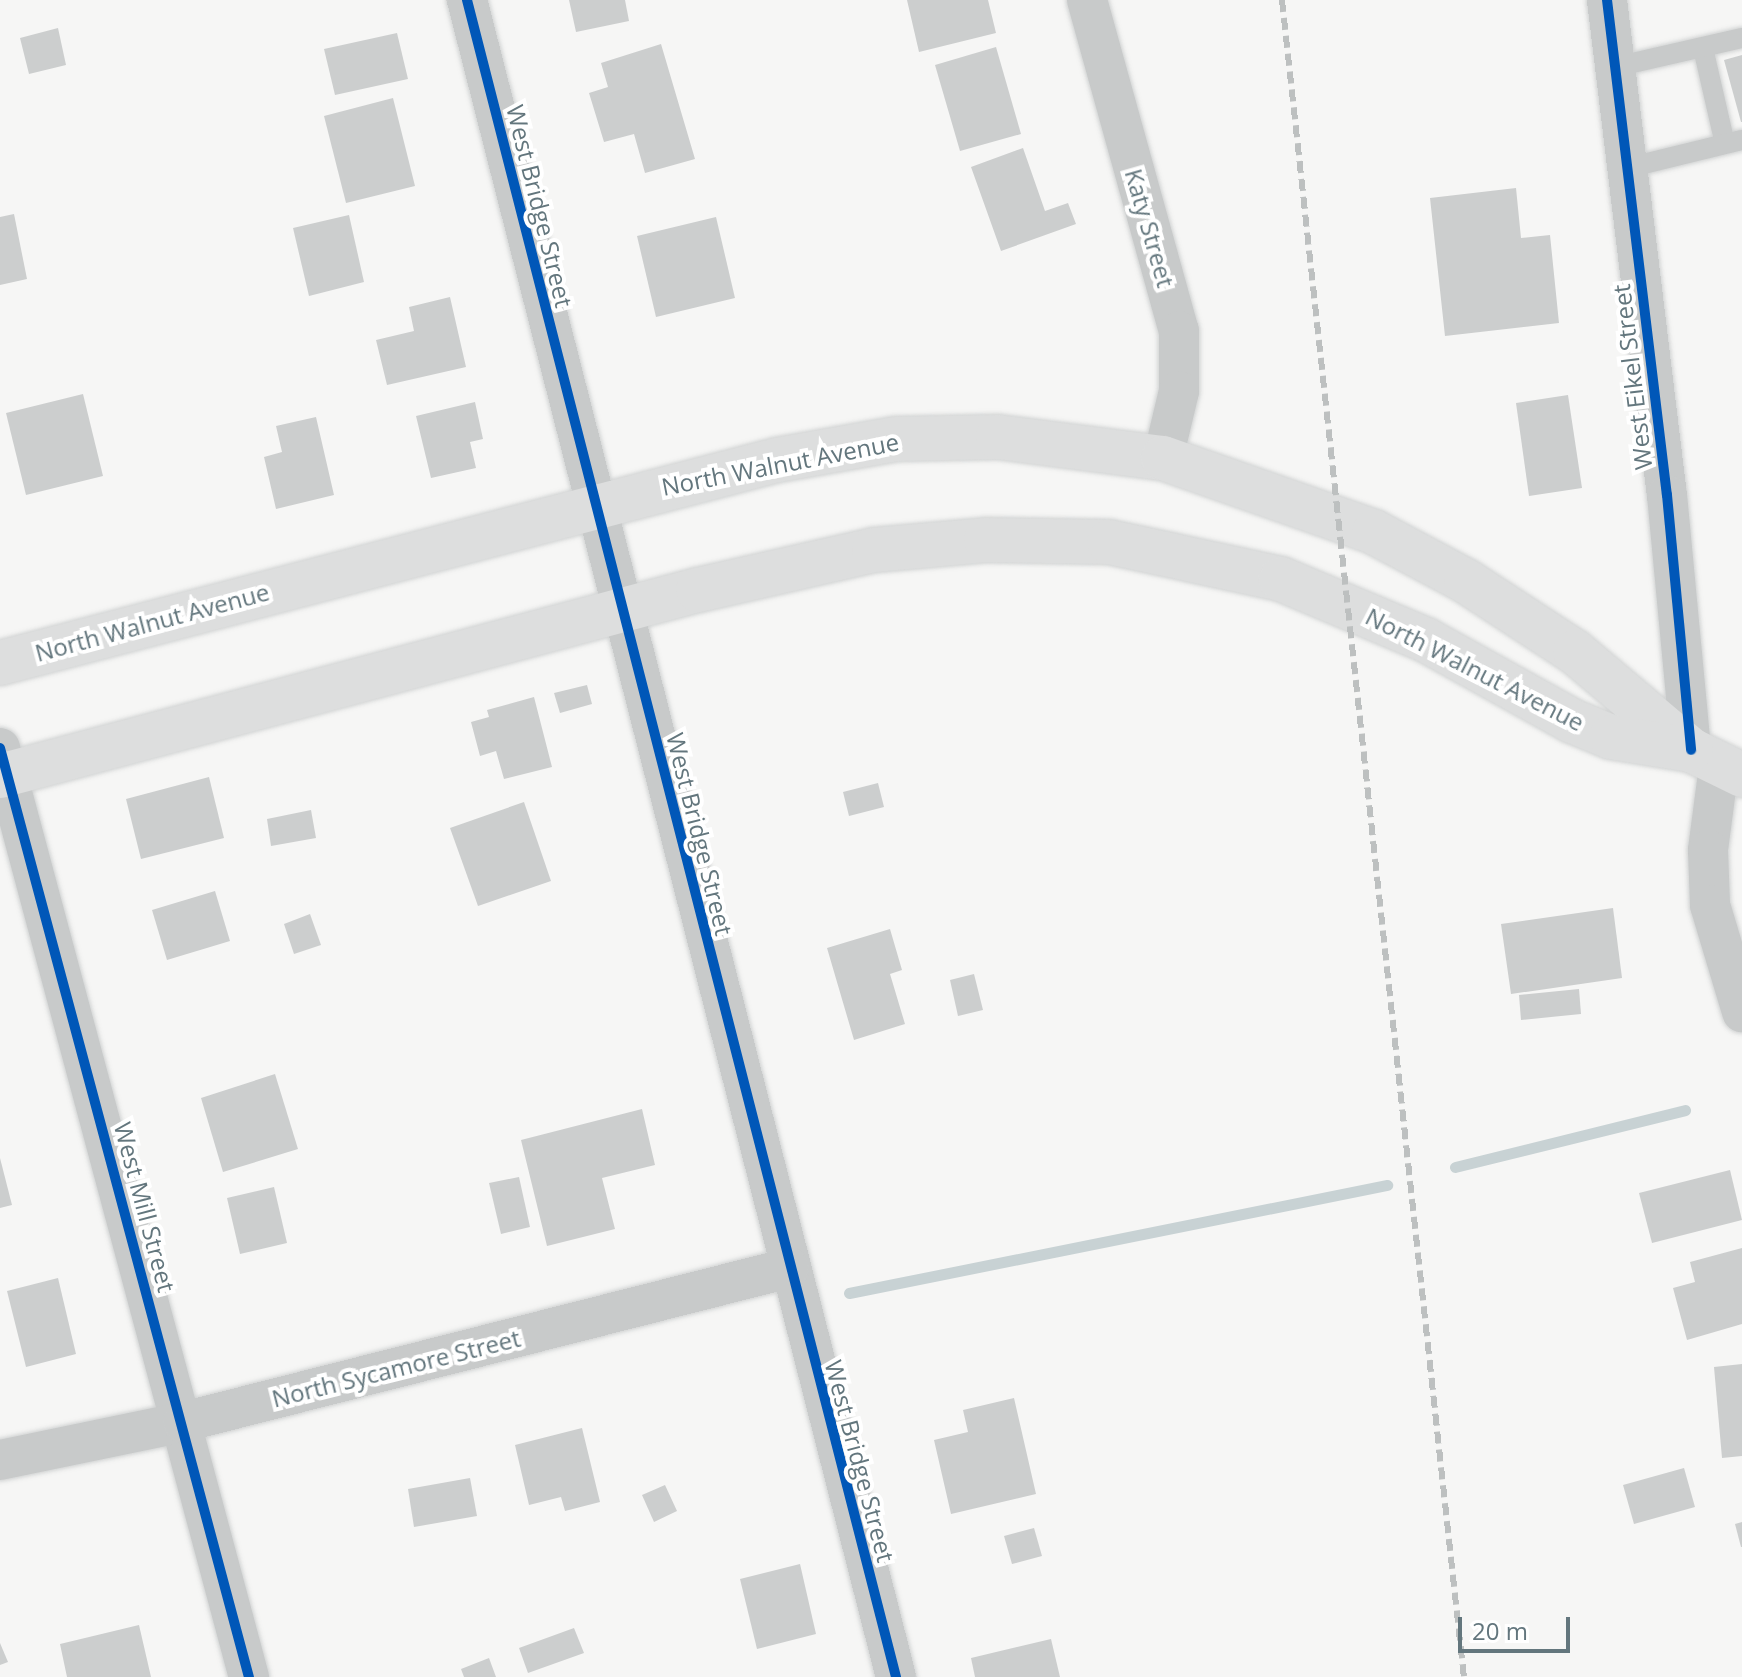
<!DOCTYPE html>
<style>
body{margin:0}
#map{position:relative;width:1742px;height:1677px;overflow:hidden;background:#f6f6f5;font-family:"Open Sans",sans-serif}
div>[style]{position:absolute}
.stream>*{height:11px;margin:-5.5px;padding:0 5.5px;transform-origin:5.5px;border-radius:5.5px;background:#c8d2d4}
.building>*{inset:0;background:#cccece}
.roads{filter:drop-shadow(0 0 2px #d1d3d3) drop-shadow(0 0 2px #d1d3d3)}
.lane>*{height:20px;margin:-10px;padding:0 10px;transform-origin:10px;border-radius:10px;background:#c8caca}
.street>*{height:40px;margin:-20px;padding:0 20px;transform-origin:20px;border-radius:20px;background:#c8caca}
.secondary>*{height:44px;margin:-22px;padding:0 22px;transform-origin:22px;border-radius:22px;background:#dddede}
.rail>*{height:6px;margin-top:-3px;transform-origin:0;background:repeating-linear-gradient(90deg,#bdc0c0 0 12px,transparent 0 18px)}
.cycleway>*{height:10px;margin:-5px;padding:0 5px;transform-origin:5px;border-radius:5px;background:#0057b8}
span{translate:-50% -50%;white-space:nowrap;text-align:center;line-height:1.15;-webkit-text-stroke:8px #fff;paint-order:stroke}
.street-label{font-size:24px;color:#63767d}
.scale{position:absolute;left:1458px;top:1617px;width:112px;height:36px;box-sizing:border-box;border:4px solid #63767d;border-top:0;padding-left:10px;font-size:24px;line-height:28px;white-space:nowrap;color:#63767d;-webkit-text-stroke:6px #fff;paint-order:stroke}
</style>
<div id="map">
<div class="stream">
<i style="left:1455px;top:1167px;width:237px;rotate:-13.9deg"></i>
<i style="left:849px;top:1293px;width:549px;rotate:-11.35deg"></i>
</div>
<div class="building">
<i style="clip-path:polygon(569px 0,625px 0,629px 21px,576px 32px)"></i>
<i style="clip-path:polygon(907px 0,988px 0,996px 33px,919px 52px)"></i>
<i style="clip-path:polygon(58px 28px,66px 65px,29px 74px,20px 38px)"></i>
<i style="clip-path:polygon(397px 33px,408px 79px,335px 95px,324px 49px)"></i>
<i style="clip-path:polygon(661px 44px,695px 159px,645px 173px,634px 134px,604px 142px,589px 93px,608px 87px,601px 63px)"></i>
<i style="clip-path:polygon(996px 47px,1021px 134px,960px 151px,935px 65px)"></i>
<i style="clip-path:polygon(1742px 55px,1742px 122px,1741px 122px,1724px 60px)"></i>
<i style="clip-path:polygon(393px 98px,415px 186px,346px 203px,324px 116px)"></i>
<i style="clip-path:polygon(1023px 148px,1045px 211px,1068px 203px,1076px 224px,1001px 251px,971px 167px)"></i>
<i style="clip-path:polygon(1516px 188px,1521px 238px,1550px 235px,1559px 323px,1445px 336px,1430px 198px)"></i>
<i style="clip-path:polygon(14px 214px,27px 279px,0 285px,0 217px)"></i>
<i style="clip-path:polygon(349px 215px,364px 282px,309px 296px,293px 228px)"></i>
<i style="clip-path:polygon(716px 217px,735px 298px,656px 317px,637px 236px)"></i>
<i style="clip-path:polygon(450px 297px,466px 367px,387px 385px,376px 340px,414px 331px,409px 307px)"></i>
<i style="clip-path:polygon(83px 394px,103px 476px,26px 495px,6px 413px)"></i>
<i style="clip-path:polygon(1568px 395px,1582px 488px,1529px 496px,1516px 403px)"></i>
<i style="clip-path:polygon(475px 402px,483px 439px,470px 442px,476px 468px,431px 478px,416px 416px)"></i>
<i style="clip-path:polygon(316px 417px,334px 495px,276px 509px,264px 457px,282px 452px,276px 426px)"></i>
<i style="clip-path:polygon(587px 685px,592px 704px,560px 713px,554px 693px)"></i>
<i style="clip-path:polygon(534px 697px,552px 767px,504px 779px,496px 751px,480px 756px,471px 722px,489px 717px,487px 710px)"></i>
<i style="clip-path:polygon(209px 777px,224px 838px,141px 859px,126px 799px)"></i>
<i style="clip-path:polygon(878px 783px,884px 807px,849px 816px,843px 792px)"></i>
<i style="clip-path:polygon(524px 802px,551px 881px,478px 906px,450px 828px)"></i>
<i style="clip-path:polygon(311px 810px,316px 838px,271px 846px,267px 819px)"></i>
<i style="clip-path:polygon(215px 891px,230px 941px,167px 960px,152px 910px)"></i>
<i style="clip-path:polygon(1613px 908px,1622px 978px,1511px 994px,1501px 924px)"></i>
<i style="clip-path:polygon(310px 914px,321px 945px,294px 954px,284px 924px)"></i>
<i style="clip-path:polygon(890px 929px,902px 970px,890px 974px,905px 1024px,854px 1040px,827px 948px)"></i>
<i style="clip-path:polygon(974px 974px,983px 1010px,958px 1016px,950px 980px)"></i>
<i style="clip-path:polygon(1579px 989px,1581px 1014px,1521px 1020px,1519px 995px)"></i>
<i style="clip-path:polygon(275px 1074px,298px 1149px,223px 1172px,201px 1098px)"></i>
<i style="clip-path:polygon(642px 1109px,655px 1165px,602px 1178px,615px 1229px,547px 1246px,521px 1140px)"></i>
<i style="clip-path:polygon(0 1158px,12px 1205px,0 1208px)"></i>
<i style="clip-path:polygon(1730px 1170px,1742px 1220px,1652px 1243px,1639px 1193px)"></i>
<i style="clip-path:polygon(519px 1177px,530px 1227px,501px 1234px,489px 1183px)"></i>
<i style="clip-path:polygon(274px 1187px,287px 1243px,240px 1254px,227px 1198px)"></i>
<i style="clip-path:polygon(1742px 1248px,1742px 1324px,1687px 1340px,1673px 1288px,1695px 1282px,1690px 1262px)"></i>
<i style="clip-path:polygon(58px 1278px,76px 1354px,26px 1367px,7px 1291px)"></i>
<i style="clip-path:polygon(1742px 1364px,1742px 1456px,1722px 1458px,1714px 1367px)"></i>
<i style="clip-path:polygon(1014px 1398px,1036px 1494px,951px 1514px,934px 1440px,968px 1432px,963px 1410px)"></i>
<i style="clip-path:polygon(582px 1428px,600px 1502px,565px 1511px,561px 1497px,529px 1505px,515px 1445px)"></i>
<i style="clip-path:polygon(1684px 1468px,1695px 1507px,1634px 1524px,1623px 1485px)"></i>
<i style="clip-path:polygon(470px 1478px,477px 1516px,414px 1527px,408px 1489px)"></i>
<i style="clip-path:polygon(665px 1485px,677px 1511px,654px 1522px,642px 1495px)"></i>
<i style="clip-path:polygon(1742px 1522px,1742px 1547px,1741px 1547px,1735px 1524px)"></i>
<i style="clip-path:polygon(1034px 1528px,1042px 1556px,1012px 1564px,1004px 1536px)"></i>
<i style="clip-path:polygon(800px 1564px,816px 1634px,757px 1649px,740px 1579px)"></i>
<i style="clip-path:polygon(139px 1625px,151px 1677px,67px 1677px,60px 1644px)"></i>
<i style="clip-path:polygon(574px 1628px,584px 1653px,528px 1673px,519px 1648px)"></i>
<i style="clip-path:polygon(1051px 1639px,1060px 1677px,975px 1677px,971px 1658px)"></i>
<i style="clip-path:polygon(0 1643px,8px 1662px,0 1665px)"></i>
<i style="clip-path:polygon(489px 1658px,496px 1677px,464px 1677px,461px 1669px)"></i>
</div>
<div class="roads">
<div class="lane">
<i style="left:1703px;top:48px;width:98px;rotate:77.1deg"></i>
<i style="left:1615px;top:67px;width:130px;rotate:-12.9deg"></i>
<i style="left:1627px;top:168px;width:118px;rotate:-13.7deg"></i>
</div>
<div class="street">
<i style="left:467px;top:0;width:1731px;rotate:75.65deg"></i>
<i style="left:1087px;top:0;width:344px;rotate:74.5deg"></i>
<i style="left:1179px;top:331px;width:60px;rotate:90deg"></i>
<i style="left:1179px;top:391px;width:69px;rotate:103.4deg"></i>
<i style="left:1607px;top:0;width:499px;rotate:83.1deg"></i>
<i style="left:1667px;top:495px;width:256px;rotate:84.6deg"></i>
<i style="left:0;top:748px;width:962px;rotate:75deg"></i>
<i style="left:1719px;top:766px;width:85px;rotate:97.5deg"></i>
<i style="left:1708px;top:850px;width:55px;rotate:87.9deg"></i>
<i style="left:1710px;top:905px;width:112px;rotate:73.3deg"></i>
<i style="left:0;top:1460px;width:187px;rotate:-11.7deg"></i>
<i style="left:183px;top:1422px;width:625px;rotate:-14.26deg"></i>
</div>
<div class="secondary">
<i style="left:0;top:663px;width:803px;rotate:-14.64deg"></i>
<i style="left:777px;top:460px;width:121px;rotate:-10deg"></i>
<i style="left:896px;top:439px;width:102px;rotate:-1.1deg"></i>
<i style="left:998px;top:437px;width:166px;rotate:7.3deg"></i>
<i style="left:1163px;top:458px;width:224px;rotate:19.3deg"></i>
<i style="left:1374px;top:532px;width:104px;rotate:28deg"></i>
<i style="left:1466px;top:581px;width:130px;rotate:33.1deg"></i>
<i style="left:1575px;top:652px;width:152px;rotate:40.2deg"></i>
<i style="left:1691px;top:750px;width:57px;rotate:26.1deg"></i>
<i style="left:0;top:776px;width:722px;rotate:-14.92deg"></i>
<i style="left:698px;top:590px;width:180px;rotate:-12.8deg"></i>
<i style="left:874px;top:550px;width:112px;rotate:-5.1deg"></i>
<i style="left:986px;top:540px;width:123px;rotate:0.9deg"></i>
<i style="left:1109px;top:542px;width:176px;rotate:12.1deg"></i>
<i style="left:1281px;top:579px;width:157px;rotate:22.8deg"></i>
<i style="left:1426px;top:640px;width:167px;rotate:29deg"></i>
<i style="left:1572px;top:721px;width:42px;rotate:22.3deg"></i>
<i style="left:1611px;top:737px;width:81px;rotate:9.2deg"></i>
</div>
</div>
<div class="rail">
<i style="left:1282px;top:0;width:1687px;rotate:83.81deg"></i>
</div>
<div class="cycleway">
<i style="left:467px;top:0;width:1731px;rotate:75.65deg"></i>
<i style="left:1607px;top:0;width:499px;rotate:83.1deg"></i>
<i style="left:1667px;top:495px;width:256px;rotate:84.6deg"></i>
<i style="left:0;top:748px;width:962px;rotate:75deg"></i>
</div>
<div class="street-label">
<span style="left:540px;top:206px;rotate:76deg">West Bridge Street</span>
<span style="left:1150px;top:228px;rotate:74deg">Katy Street</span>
<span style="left:1632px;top:377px;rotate:-97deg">West Eikel Street</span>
<span style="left:780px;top:464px;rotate:-11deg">North Walnut Avenue</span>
<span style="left:152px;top:622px;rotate:-15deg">North Walnut Avenue</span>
<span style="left:1475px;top:669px;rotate:27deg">North Walnut Avenue</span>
<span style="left:700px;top:834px;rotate:76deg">West Bridge Street</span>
<span style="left:145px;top:1207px;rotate:75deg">West Mill Street</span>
<span style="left:396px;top:1368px;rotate:-14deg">North Sycamore Street</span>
<span style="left:860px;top:1461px;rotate:75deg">West Bridge Street</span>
</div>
<div class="scale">20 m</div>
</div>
